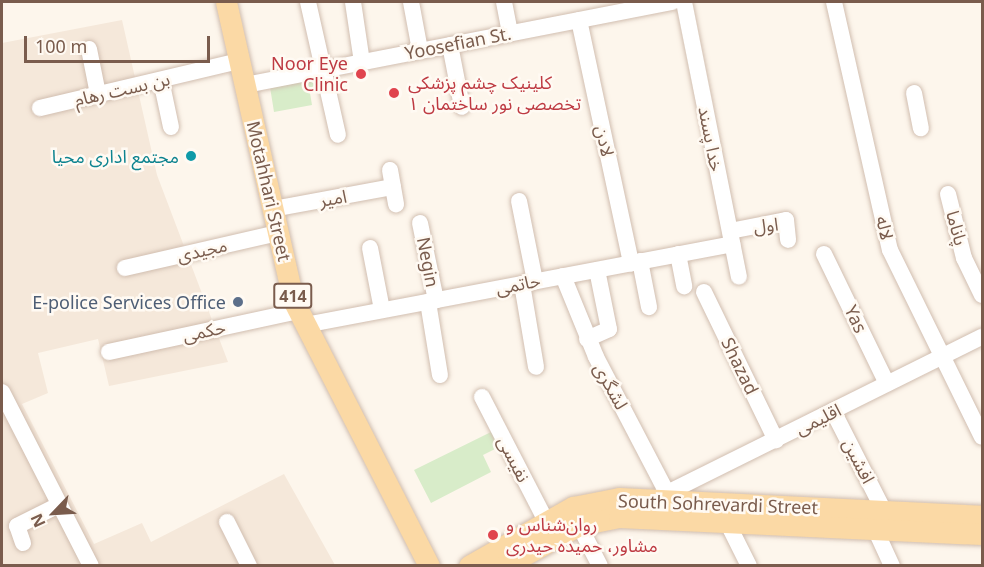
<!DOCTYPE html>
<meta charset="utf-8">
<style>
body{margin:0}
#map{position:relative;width:984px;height:567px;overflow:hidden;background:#fdf6ec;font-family:"Noto Sans","Noto Sans Arabic",sans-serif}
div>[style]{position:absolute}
.residential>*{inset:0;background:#f5e8da}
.green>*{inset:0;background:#d8ecc9}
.roads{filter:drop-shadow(0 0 2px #d1beb0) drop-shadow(0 0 2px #d1beb0)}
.minor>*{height:16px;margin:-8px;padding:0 8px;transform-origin:8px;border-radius:8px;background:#fff}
.major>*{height:21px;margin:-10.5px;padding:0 10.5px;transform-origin:10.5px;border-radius:10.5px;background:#fbd9a5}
.dots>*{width:16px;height:16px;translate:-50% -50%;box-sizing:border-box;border:3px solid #fffaf3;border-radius:50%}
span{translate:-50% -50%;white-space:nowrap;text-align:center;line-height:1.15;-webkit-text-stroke:5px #fffaf3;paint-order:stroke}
.shield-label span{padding:2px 4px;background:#fffaf3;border:2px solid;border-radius:4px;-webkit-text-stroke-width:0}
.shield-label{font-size:16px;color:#7a5c4d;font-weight:700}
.street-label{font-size:18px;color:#7a5c4d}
.health-label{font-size:18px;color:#be3a42}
.right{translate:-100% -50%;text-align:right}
.left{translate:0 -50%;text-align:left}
.culture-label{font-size:18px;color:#0d838f}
.service-label{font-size:18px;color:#4e5e75}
.frame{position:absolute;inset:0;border:3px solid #7a5c4d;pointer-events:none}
.north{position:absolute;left:24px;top:483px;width:60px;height:60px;-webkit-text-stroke:4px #fffaf3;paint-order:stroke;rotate:245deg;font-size:16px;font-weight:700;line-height:24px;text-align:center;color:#7a5c4d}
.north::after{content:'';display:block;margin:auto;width:21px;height:27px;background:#7a5c4d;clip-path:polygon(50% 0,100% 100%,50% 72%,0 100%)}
.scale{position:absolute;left:24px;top:36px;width:186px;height:27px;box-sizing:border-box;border:3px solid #7a5c4d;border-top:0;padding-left:8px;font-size:18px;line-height:21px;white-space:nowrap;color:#7a5c4d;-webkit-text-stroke:4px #fffaf3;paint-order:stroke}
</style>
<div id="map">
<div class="residential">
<i style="clip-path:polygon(122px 20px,157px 175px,228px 362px,109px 386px,98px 339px,38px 353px,48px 393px,22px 404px,94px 544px,142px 523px,151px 542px,284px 474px,335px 565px,2px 566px,2px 43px)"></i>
</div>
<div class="green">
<i style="clip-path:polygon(324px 78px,326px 90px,310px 93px,312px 105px,274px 112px,270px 87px)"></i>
<i style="clip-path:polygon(491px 432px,499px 447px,483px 455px,491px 472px,431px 503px,414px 470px)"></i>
</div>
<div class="roads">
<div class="minor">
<i style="left:308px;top:2px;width:136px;rotate:77.3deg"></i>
<i style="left:353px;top:2px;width:61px;rotate:81.5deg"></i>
<i style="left:411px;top:2px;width:49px;rotate:79.4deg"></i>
<i style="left:504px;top:2px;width:32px;rotate:79deg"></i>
<i style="left:684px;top:2px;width:280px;rotate:78.7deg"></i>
<i style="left:834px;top:2px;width:254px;rotate:77.3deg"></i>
<i style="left:890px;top:250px;width:208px;rotate:63.8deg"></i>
<i style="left:579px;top:20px;width:249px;rotate:77.9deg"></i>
<i style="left:450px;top:45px;width:63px;rotate:79deg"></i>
<i style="left:89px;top:49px;width:46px;rotate:78.7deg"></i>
<i style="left:161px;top:80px;width:48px;rotate:78deg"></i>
<i style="left:245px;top:85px;width:435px;rotate:-11deg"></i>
<i style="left:914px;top:93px;width:36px;rotate:79deg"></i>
<i style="left:40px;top:108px;width:204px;rotate:-13.3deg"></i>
<i style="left:390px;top:170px;width:35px;rotate:80deg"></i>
<i style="left:948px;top:194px;width:66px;rotate:76deg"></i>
<i style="left:964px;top:258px;width:41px;rotate:64.1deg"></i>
<i style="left:519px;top:201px;width:82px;rotate:78.7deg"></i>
<i style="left:273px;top:209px;width:122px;rotate:-10.4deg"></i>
<i style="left:420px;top:223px;width:79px;rotate:78.3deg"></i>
<i style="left:730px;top:231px;width:57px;rotate:-11.1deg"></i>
<i style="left:786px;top:220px;width:20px;rotate:84deg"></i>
<i style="left:370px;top:248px;width:63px;rotate:79deg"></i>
<i style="left:678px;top:254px;width:33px;rotate:79deg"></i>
<i style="left:824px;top:254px;width:144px;rotate:64.1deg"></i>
<i style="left:640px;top:261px;width:47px;rotate:78.9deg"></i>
<i style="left:125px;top:268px;width:157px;rotate:-12.9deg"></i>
<i style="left:563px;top:276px;width:87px;rotate:67.8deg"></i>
<i style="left:596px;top:357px;width:153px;rotate:62.4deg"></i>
<i style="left:522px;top:284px;width:84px;rotate:80.4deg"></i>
<i style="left:704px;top:292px;width:165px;rotate:64.1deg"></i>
<i style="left:428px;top:302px;width:74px;rotate:80.7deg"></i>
<i style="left:305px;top:325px;width:435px;rotate:-10.7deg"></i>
<i style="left:587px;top:339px;width:24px;rotate:-24deg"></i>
<i style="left:609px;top:329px;width:60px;rotate:-101.5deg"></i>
<i style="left:109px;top:352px;width:193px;rotate:-12.2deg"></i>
<i style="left:2px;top:392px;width:195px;rotate:62.9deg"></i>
<i style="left:482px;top:397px;width:140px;rotate:62.7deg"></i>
<i style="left:833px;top:411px;width:112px;rotate:63deg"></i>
<i style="left:655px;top:499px;width:365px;rotate:-26.4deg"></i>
<i style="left:227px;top:522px;width:49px;rotate:63.4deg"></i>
<i style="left:727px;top:522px;width:49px;rotate:63.4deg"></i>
<i style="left:579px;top:525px;width:46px;rotate:62.9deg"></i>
<i style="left:875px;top:529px;width:41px;rotate:65.3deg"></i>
<i style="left:23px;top:543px;width:18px;rotate:-109deg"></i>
<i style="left:17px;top:526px;width:47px;rotate:-26.6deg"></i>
</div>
<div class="major">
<i style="left:226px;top:2px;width:305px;rotate:77.3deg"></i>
<i style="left:293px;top:300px;width:299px;rotate:62.9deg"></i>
<i style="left:469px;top:566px;width:120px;rotate:-29.6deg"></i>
<i style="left:573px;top:507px;width:47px;rotate:-11.1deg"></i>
<i style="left:619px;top:498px;width:363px;rotate:2.8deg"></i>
<i style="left:504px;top:566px;width:85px;rotate:-28.7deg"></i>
<i style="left:579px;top:525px;width:41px;rotate:-11.3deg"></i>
<i style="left:619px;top:517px;width:363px;rotate:2.7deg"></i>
</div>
</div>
<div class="dots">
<i style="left:361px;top:74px;background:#e0444e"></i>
<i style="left:394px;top:93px;background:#e0444e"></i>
<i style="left:191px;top:156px;background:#0f9aa8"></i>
<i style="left:238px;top:302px;background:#5c6f8a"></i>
<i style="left:493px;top:535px;background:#e0444e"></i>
</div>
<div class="shield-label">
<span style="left:293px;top:296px">414</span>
</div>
<div class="street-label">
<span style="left:458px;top:43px;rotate:-11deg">Yoosefian St.</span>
<span style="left:122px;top:89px;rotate:-13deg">بن بست رهام</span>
<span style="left:711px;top:139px;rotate:79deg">خدا پسند</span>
<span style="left:605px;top:141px;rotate:78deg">لادن</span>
<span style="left:269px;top:191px;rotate:77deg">Motahhari Street</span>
<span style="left:333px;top:198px;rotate:-10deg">امیر</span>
<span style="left:766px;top:225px;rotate:-6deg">اول</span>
<span style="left:885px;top:228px;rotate:77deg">لاله</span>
<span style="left:957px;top:228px;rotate:75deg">پاناما</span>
<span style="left:202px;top:250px;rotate:-13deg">مجیدی</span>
<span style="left:428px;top:262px;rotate:79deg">Negin</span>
<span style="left:518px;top:284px;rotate:-11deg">حاتمی</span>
<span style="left:856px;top:319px;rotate:64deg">Yas</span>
<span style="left:204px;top:331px;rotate:-12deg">حکمی</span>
<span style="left:740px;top:366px;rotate:64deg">Shazad</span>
<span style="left:611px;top:386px;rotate:61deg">لشگری</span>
<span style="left:818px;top:419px;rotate:-26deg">اقلیمی</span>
<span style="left:514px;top:459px;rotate:63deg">نفیسی</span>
<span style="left:859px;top:461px;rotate:63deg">افشین</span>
<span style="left:718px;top:504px;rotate:2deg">South Sohrevardi Street</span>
</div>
<div class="health-label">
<span class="right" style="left:348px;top:74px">Noor Eye<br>Clinic</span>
<span class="left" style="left:408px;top:93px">کلینیک چشم پزشکی<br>تخصصی نور ساختمان ۱</span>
<span class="left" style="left:506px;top:535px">روان‌شناس و<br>مشاور، حمیده حیدری</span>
</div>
<div class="culture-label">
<span class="right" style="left:179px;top:156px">مجتمع اداری محیا</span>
</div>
<div class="service-label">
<span class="right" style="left:226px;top:302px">E-police Services Office</span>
</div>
<div class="frame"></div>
<div class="north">N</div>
<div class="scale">100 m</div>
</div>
